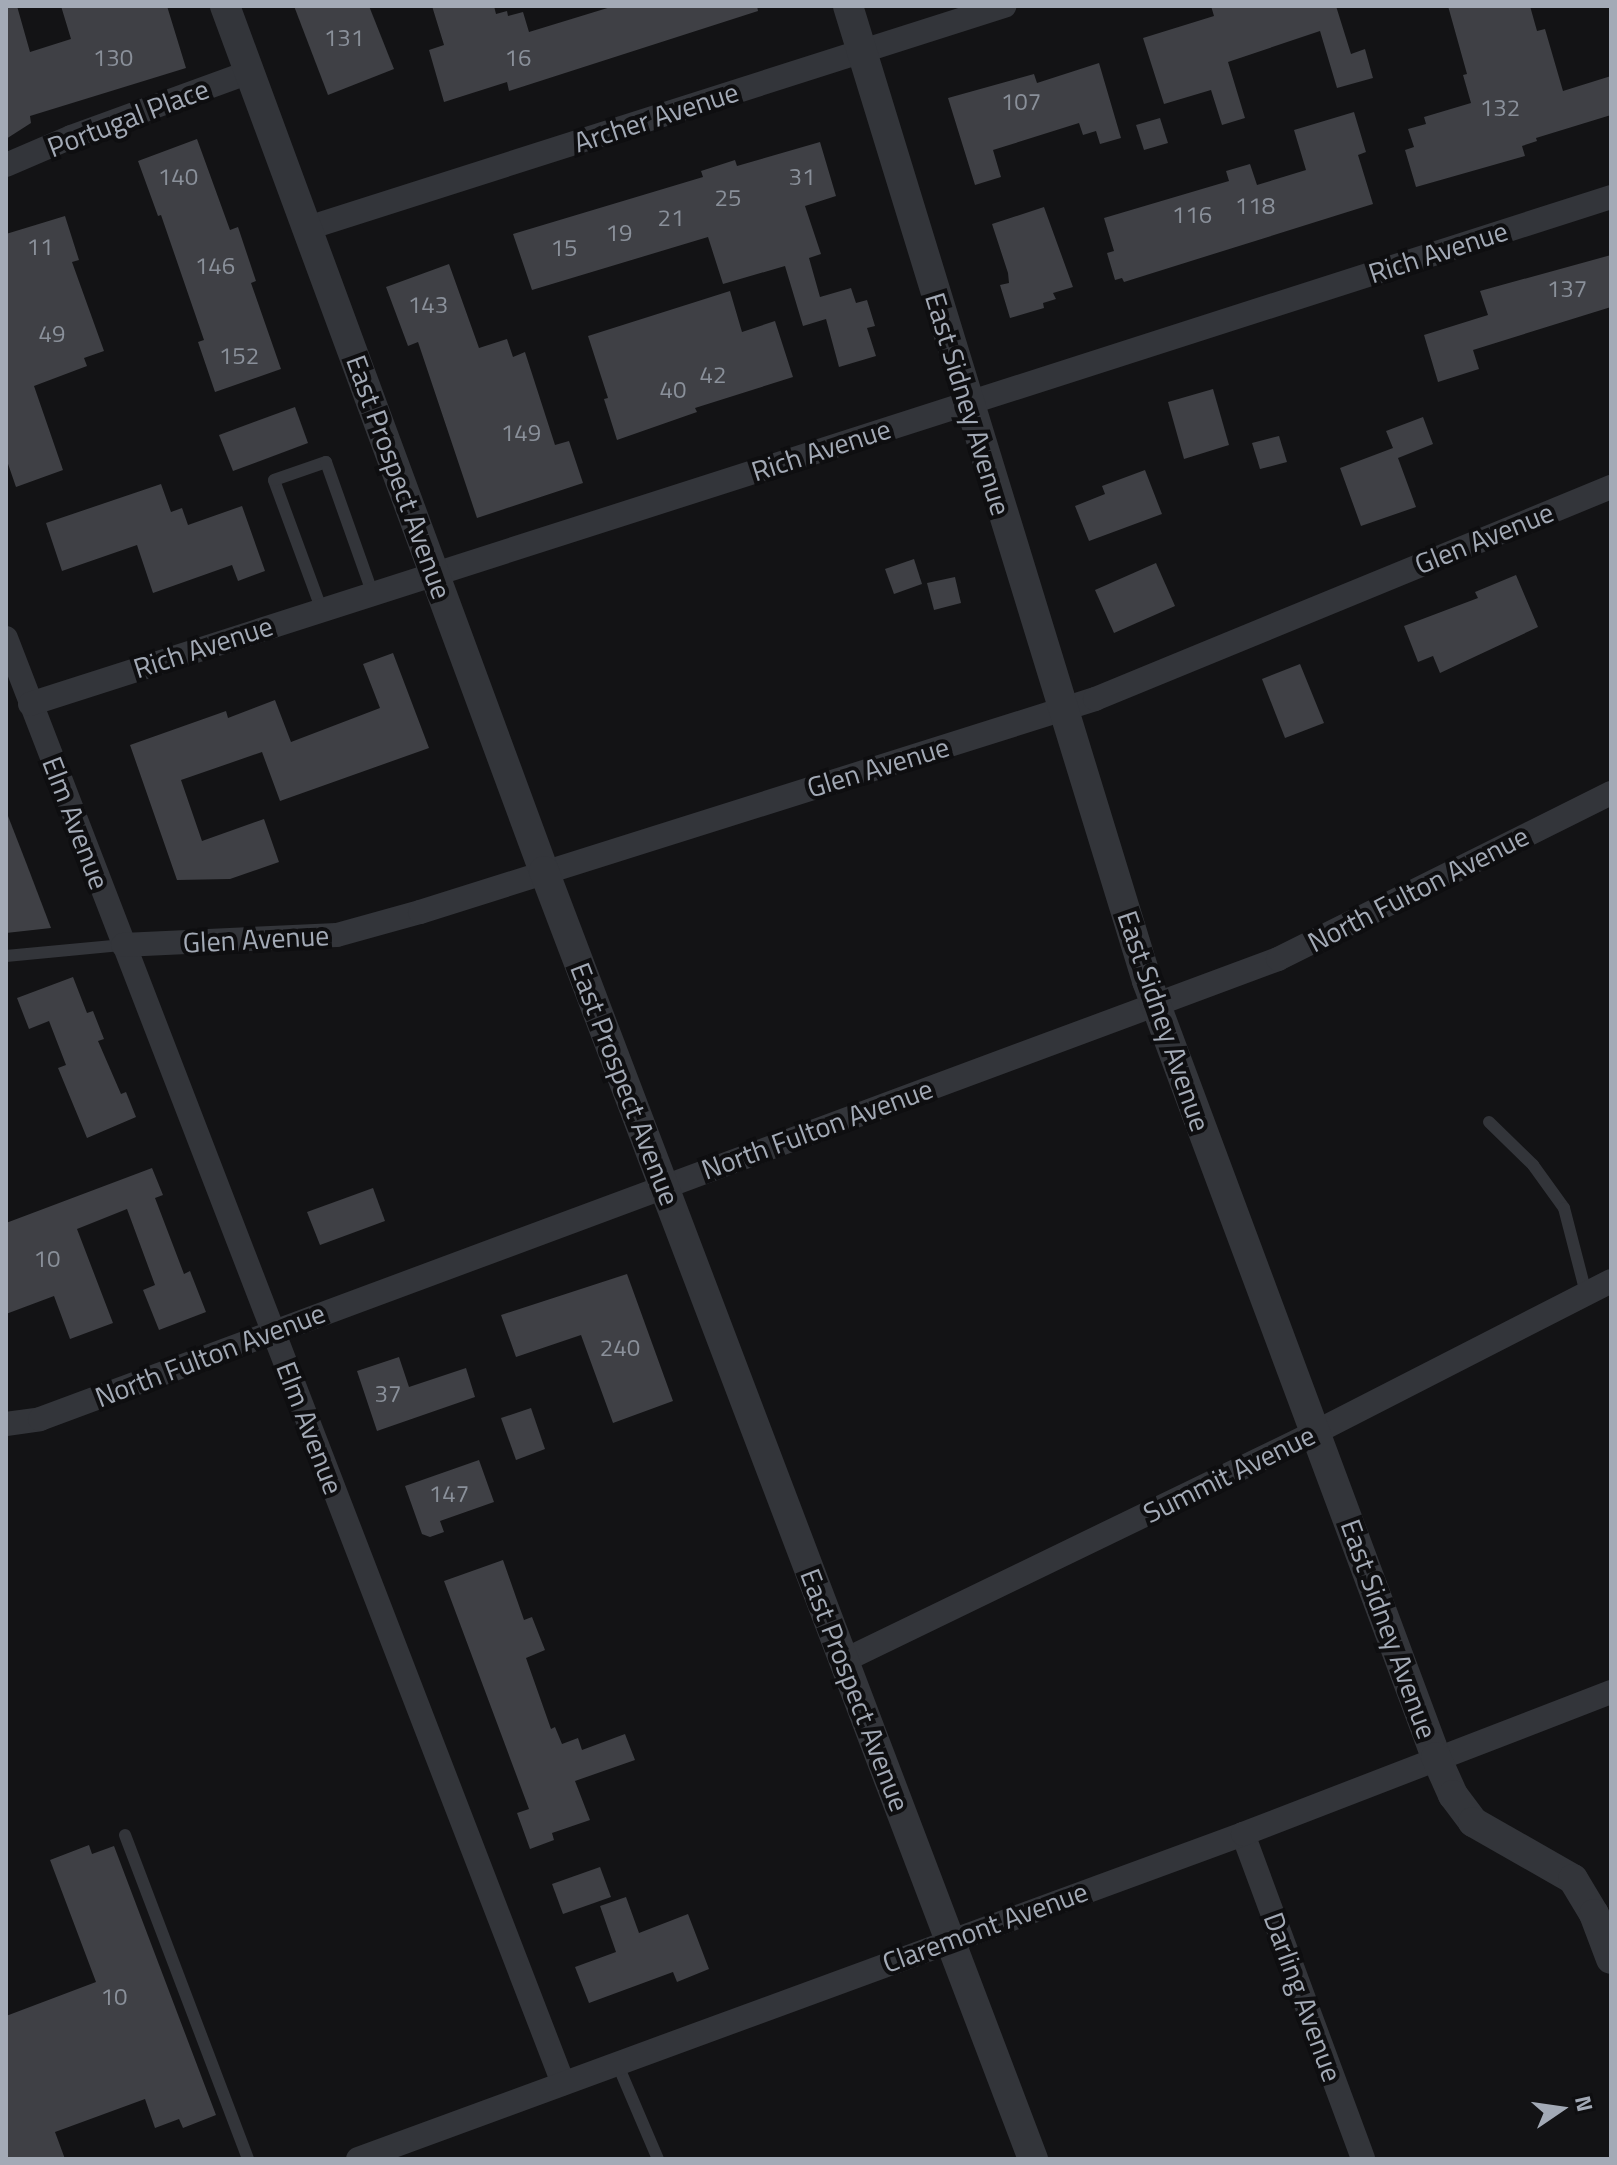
<!DOCTYPE html>
<style>
body{margin:0}
#map{position:relative;width:1617px;height:2165px;overflow:hidden;background:#131315;font-family:"Titillium Web",sans-serif}
div>[style]{position:absolute}
.building>*{inset:0;background:#3f4045}
.service>*{height:12px;margin:-6px;padding:0 6px;transform-origin:6px;border-radius:6px;background:#33353a}
.minor>*{height:24px;margin:-12px;padding:0 12px;transform-origin:12px;border-radius:12px;background:#33353a}
.tertiary>*{height:30px;margin:-15px;padding:0 15px;transform-origin:15px;border-radius:15px;background:#33353a}
span{translate:-50% -50%;white-space:nowrap;text-align:center;line-height:1.15;-webkit-text-stroke:8px #0e0e10;paint-order:stroke}
.number-label{font-size:24px;color:#8a909a}
.number-label span{-webkit-text-stroke-width:0}
.street-label{font-size:28px;color:#a3aab6}
.frame{position:absolute;inset:0;border:8px solid #a3aab6;pointer-events:none}
.north{position:absolute;left:1521px;top:2069px;width:80px;height:80px;-webkit-text-stroke:6px #0e0e10;paint-order:stroke;rotate:77deg;font-size:22px;font-weight:700;line-height:32px;text-align:center;color:#a3aab6}
.north::after{content:'';display:block;margin:auto;width:28px;height:36px;background:#a3aab6;clip-path:polygon(50% 0,100% 100%,50% 72%,0 100%)}
</style>
<div id="map">
<div class="building">
<i style="clip-path:polygon(6px 6px,17px 6px,30px 52px,71px 39px,61px 6px,167px 6px,186px 68px,30px 116px,31px 123px,6px 139px)"></i>
<i style="clip-path:polygon(294px 6px,369px 6px,394px 69px,328px 95px)"></i>
<i style="clip-path:polygon(432px 6px,494px 6px,496px 14px,507px 11px,508px 16px,523px 12px,529px 32px,614px 6px,757px 6px,758px 11px,509px 91px,507px 82px,444px 102px,429px 50px,444px 45px)"></i>
<i style="clip-path:polygon(1211px 6px,1336px 6px,1351px 54px,1365px 49px,1373px 78px,1337px 88px,1320px 31px,1228px 62px,1245px 118px,1222px 125px,1211px 90px,1164px 104px,1143px 38px,1214px 16px)"></i>
<i style="clip-path:polygon(1448px 6px,1530px 6px,1537px 31px,1545px 29px,1563px 91px,1611px 76px,1611px 115px,1536px 138px,1537px 141px,1522px 146px,1525px 156px,1416px 187px,1405px 150px,1414px 147px,1408px 129px,1426px 124px,1424px 117px,1471px 103px,1463px 75px,1467px 74px)"></i>
<i style="clip-path:polygon(1099px 63px,1121px 138px,1100px 144px,1096px 131px,1083px 135px,1079px 123px,993px 150px,1001px 177px,975px 185px,948px 98px,1034px 74px,1037px 83px)"></i>
<i style="clip-path:polygon(1354px 112px,1366px 152px,1358px 155px,1373px 204px,1124px 282px,1122px 278px,1115px 280px,1107px 253px,1114px 251px,1104px 218px,1229px 181px,1226px 171px,1250px 164px,1257px 185px,1306px 170px,1294px 130px)"></i>
<i style="clip-path:polygon(1160px 118px,1168px 143px,1144px 150px,1136px 125px)"></i>
<i style="clip-path:polygon(197px 139px,230px 230px,238px 227px,256px 281px,251px 283px,281px 369px,215px 392px,198px 342px,204px 340px,161px 215px,158px 216px,138px 161px)"></i>
<i style="clip-path:polygon(820px 142px,836px 196px,805px 206px,821px 254px,809px 258px,820px 297px,851px 288px,856px 303px,867px 300px,875px 326px,867px 328px,876px 356px,839px 367px,826px 319px,803px 326px,785px 266px,723px 284px,708px 237px,532px 290px,513px 234px,703px 177px,701px 171px,735px 160px,737px 166px)"></i>
<i style="clip-path:polygon(1044px 207px,1073px 287px,1053px 293px,1056px 299px,1043px 303px,1044px 308px,1010px 318px,1000px 285px,1009px 283px,1008px 273px,992px 224px)"></i>
<i style="clip-path:polygon(65px 216px,79px 260px,72px 262px,104px 351px,84px 358px,87px 366px,34px 386px,63px 470px,16px 487px,6px 458px,6px 234px)"></i>
<i style="clip-path:polygon(1611px 255px,1611px 307px,1473px 350px,1479px 369px,1438px 382px,1424px 335px,1488px 315px,1480px 291px)"></i>
<i style="clip-path:polygon(449px 264px,479px 348px,507px 339px,513px 357px,525px 352px,555px 445px,569px 441px,583px 483px,477px 518px,418px 342px,408px 346px,386px 287px)"></i>
<i style="clip-path:polygon(730px 291px,742px 332px,775px 321px,793px 377px,695px 408px,697px 412px,617px 440px,604px 399px,608px 398px,588px 336px)"></i>
<i style="clip-path:polygon(1213px 389px,1229px 445px,1184px 459px,1168px 402px)"></i>
<i style="clip-path:polygon(295px 407px,308px 443px,233px 471px,219px 435px)"></i>
<i style="clip-path:polygon(1423px 417px,1433px 444px,1398px 458px,1416px 507px,1361px 526px,1340px 468px,1393px 448px,1386px 431px)"></i>
<i style="clip-path:polygon(1279px 436px,1287px 462px,1260px 469px,1252px 443px)"></i>
<i style="clip-path:polygon(1145px 470px,1162px 514px,1089px 541px,1075px 506px,1105px 494px,1102px 486px)"></i>
<i style="clip-path:polygon(161px 484px,171px 512px,182px 508px,188px 525px,242px 506px,265px 571px,238px 581px,232px 565px,153px 593px,137px 545px,62px 571px,46px 523px)"></i>
<i style="clip-path:polygon(914px 559px,922px 584px,894px 594px,885px 569px)"></i>
<i style="clip-path:polygon(1156px 563px,1175px 606px,1114px 633px,1095px 590px)"></i>
<i style="clip-path:polygon(1516px 575px,1538px 627px,1440px 673px,1433px 656px,1418px 662px,1404px 626px,1478px 598px,1475px 592px)"></i>
<i style="clip-path:polygon(955px 577px,961px 603px,934px 610px,927px 583px)"></i>
<i style="clip-path:polygon(393px 653px,429px 748px,280px 801px,262px 752px,181px 780px,202px 841px,264px 819px,279px 862px,230px 879px,177px 880px,130px 745px,226px 711px,228px 718px,275px 700px,291px 742px,380px 708px,363px 664px)"></i>
<i style="clip-path:polygon(1300px 664px,1324px 723px,1285px 738px,1262px 679px)"></i>
<i style="clip-path:polygon(8px 816px,27px 865px,51px 928px,6px 933px)"></i>
<i style="clip-path:polygon(73px 977px,87px 1013px,93px 1011px,104px 1039px,98px 1041px,121px 1094px,126px 1092px,136px 1117px,87px 1138px,58px 1068px,66px 1065px,49px 1021px,29px 1029px,17px 998px)"></i>
<i style="clip-path:polygon(152px 1168px,163px 1195px,155px 1198px,184px 1274px,190px 1271px,206px 1312px,159px 1330px,143px 1290px,155px 1285px,127px 1209px,77px 1229px,113px 1323px,70px 1339px,54px 1296px,6px 1314px,6px 1223px)"></i>
<i style="clip-path:polygon(373px 1188px,385px 1221px,320px 1245px,307px 1212px)"></i>
<i style="clip-path:polygon(627px 1274px,673px 1401px,613px 1423px,581px 1335px,516px 1357px,501px 1315px)"></i>
<i style="clip-path:polygon(399px 1357px,409px 1387px,466px 1368px,475px 1397px,377px 1431px,357px 1371px)"></i>
<i style="clip-path:polygon(531px 1408px,545px 1449px,516px 1460px,501px 1418px)"></i>
<i style="clip-path:polygon(479px 1460px,494px 1502px,440px 1521px,444px 1532px,430px 1537px,422px 1534px,405px 1486px)"></i>
<i style="clip-path:polygon(503px 1560px,524px 1620px,532px 1617px,545px 1650px,526px 1658px,551px 1729px,555px 1727px,562px 1744px,578px 1738px,582px 1750px,625px 1734px,635px 1760px,575px 1781px,590px 1820px,552px 1833px,554px 1840px,530px 1849px,517px 1813px,529px 1809px,444px 1581px)"></i>
<i style="clip-path:polygon(89px 1845px,92px 1854px,114px 1846px,216px 2115px,183px 2128px,179px 2119px,155px 2128px,145px 2099px,55px 2132px,65px 2159px,6px 2159px,6px 2016px,96px 1982px,50px 1860px)"></i>
<i style="clip-path:polygon(600px 1867px,611px 1897px,563px 1914px,552px 1884px)"></i>
<i style="clip-path:polygon(626px 1897px,639px 1933px,688px 1914px,709px 1969px,677px 1982px,673px 1972px,589px 2003px,575px 1967px,616px 1952px,600px 1906px)"></i>
</div>
<div class="service">
<i style="left:321px;top:608px;width:136px;rotate:-110.2deg"></i>
<i style="left:274px;top:480px;width:55px;rotate:-19.1deg"></i>
<i style="left:326px;top:462px;width:138px;rotate:70.5deg"></i>
<i style="left:6px;top:956px;width:118px;rotate:-5.4deg"></i>
<i style="left:1489px;top:1122px;width:62px;rotate:44.3deg"></i>
<i style="left:1533px;top:1165px;width:53px;rotate:54.2deg"></i>
<i style="left:1564px;top:1208px;width:88px;rotate:75.5deg"></i>
<i style="left:125px;top:1835px;width:347px;rotate:69.2deg"></i>
<i style="left:617px;top:2063px;width:104px;rotate:66.9deg"></i>
</div>
<div class="minor">
<i style="left:6px;top:165px;width:71px;rotate:-23.3deg"></i>
<i style="left:71px;top:137px;width:190px;rotate:-20deg"></i>
<i style="left:308px;top:228px;width:731px;rotate:-17.69deg"></i>
<i style="left:6px;top:638px;width:1549px;rotate:68.92deg"></i>
<i style="left:30px;top:704px;width:1660px;rotate:-17.78deg"></i>
<i style="left:123px;top:945px;width:214px;rotate:-2.7deg"></i>
<i style="left:337px;top:935px;width:86px;rotate:-15.5deg"></i>
<i style="left:420px;top:912px;width:708px;rotate:-17.51deg"></i>
<i style="left:1095px;top:699px;width:558px;rotate:-22.34deg"></i>
<i style="left:6px;top:1424px;width:34px;rotate:-8deg"></i>
<i style="left:40px;top:1419px;width:1321px;rotate:-20.38deg"></i>
<i style="left:1278px;top:959px;width:372px;rotate:-26.5deg"></i>
<i style="left:845px;top:1660px;width:523px;rotate:-25.83deg"></i>
<i style="left:1316px;top:1432px;width:331px;rotate:-27.1deg"></i>
<i style="left:1243px;top:1834px;width:346px;rotate:69.7deg"></i>
<i style="left:358px;top:2159px;width:943px;rotate:-20.16deg"></i>
<i style="left:1243px;top:1834px;width:394px;rotate:-21.1deg"></i>
</div>
<div class="tertiary">
<i style="left:225px;top:6px;width:922px;rotate:69.76deg"></i>
<i style="left:544px;top:871px;width:1378px;rotate:69.21deg"></i>
<i style="left:848px;top:6px;width:1020px;rotate:72.95deg"></i>
<i style="left:1147px;top:981px;width:828px;rotate:69.57deg"></i>
<i style="left:1436px;top:1757px;width:42px;rotate:65.9deg"></i>
<i style="left:1453px;top:1795px;width:34px;rotate:53deg"></i>
<i style="left:1473px;top:1822px;width:115px;rotate:29.7deg"></i>
<i style="left:1573px;top:1879px;width:41px;rotate:59deg"></i>
<i style="left:1594px;top:1914px;width:48px;rotate:69.3deg"></i>
</div>
<div class="number-label">
<span style="left:344px;top:38px">131</span>
<span style="left:113px;top:58px">130</span>
<span style="left:518px;top:58px">16</span>
<span style="left:1021px;top:102px">107</span>
<span style="left:1500px;top:108px">132</span>
<span style="left:178px;top:177px">140</span>
<span style="left:802px;top:177px">31</span>
<span style="left:728px;top:198px">25</span>
<span style="left:1255px;top:206px">118</span>
<span style="left:1192px;top:215px">116</span>
<span style="left:671px;top:218px">21</span>
<span style="left:619px;top:233px">19</span>
<span style="left:40px;top:247px">11</span>
<span style="left:564px;top:248px">15</span>
<span style="left:215px;top:266px">146</span>
<span style="left:1567px;top:289px">137</span>
<span style="left:428px;top:305px">143</span>
<span style="left:52px;top:334px">49</span>
<span style="left:239px;top:356px">152</span>
<span style="left:713px;top:375px">42</span>
<span style="left:673px;top:390px">40</span>
<span style="left:521px;top:433px">149</span>
<span style="left:47px;top:1259px">10</span>
<span style="left:620px;top:1348px">240</span>
<span style="left:388px;top:1394px">37</span>
<span style="left:449px;top:1494px">147</span>
<span style="left:114px;top:1997px">10</span>
</div>
<div class="street-label">
<span style="left:656px;top:117px;rotate:-18deg">Archer Avenue</span>
<span style="left:128px;top:118px;rotate:-21deg">Portugal Place</span>
<span style="left:1438px;top:252px;rotate:-18deg">Rich Avenue</span>
<span style="left:968px;top:404px;rotate:73deg">East Sidney Avenue</span>
<span style="left:821px;top:450px;rotate:-18deg">Rich Avenue</span>
<span style="left:399px;top:477px;rotate:70deg">East Prospect Avenue</span>
<span style="left:1484px;top:538px;rotate:-22deg">Glen Avenue</span>
<span style="left:203px;top:647px;rotate:-18deg">Rich Avenue</span>
<span style="left:878px;top:767px;rotate:-17deg">Glen Avenue</span>
<span style="left:76px;top:823px;rotate:69deg">Elm Avenue</span>
<span style="left:1418px;top:889px;rotate:-27deg">North Fulton Avenue</span>
<span style="left:256px;top:939px;rotate:-3deg">Glen Avenue</span>
<span style="left:1164px;top:1021px;rotate:71deg">East Sidney Avenue</span>
<span style="left:625px;top:1084px;rotate:69deg">East Prospect Avenue</span>
<span style="left:817px;top:1129px;rotate:-20deg">North Fulton Avenue</span>
<span style="left:210px;top:1355px;rotate:-21deg">North Fulton Avenue</span>
<span style="left:310px;top:1428px;rotate:69deg">Elm Avenue</span>
<span style="left:1229px;top:1474px;rotate:-26deg">Summit Avenue</span>
<span style="left:1389px;top:1629px;rotate:70deg">East Sidney Avenue</span>
<span style="left:855px;top:1690px;rotate:69deg">East Prospect Avenue</span>
<span style="left:985px;top:1927px;rotate:-20deg">Claremont Avenue</span>
<span style="left:1303px;top:1997px;rotate:70deg">Darling Avenue</span>
</div>
<div class="frame"></div>
<div class="north">N</div>
</div>
